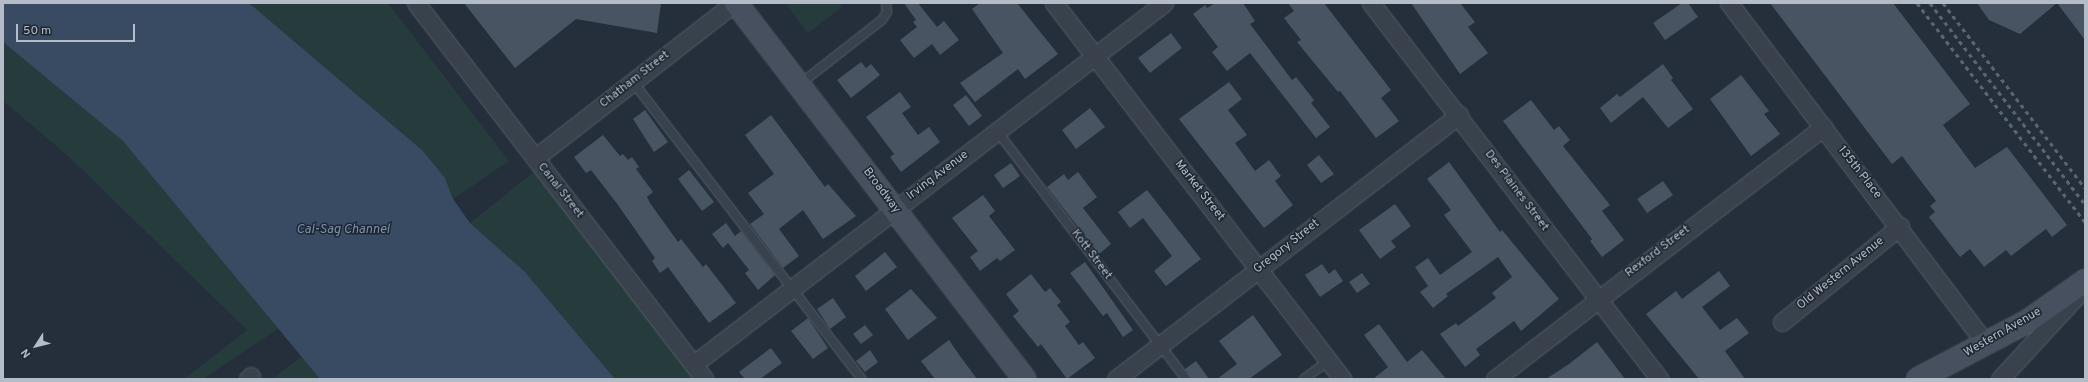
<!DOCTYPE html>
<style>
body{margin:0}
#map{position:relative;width:2088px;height:382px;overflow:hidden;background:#242f3b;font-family:Overpass,sans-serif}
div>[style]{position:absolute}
.green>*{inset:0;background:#263b3c}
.water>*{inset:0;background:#394b62}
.building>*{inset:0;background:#485462}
.roads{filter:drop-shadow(0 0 1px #565f6a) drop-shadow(0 0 1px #565f6a)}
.lane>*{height:8px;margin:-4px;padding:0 4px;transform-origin:4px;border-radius:4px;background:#38414c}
.street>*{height:17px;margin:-8.5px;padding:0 8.5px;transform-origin:8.5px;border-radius:8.5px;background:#38414c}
.secondary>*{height:22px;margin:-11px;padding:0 11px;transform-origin:11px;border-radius:11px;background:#46505e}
.rail>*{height:3px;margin-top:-1.5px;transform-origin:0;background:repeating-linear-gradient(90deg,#5a6572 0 4px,transparent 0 8px)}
span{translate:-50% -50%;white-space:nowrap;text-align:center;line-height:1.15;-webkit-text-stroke:3px #1d2631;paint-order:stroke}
.street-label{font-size:12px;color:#b4bcc7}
.water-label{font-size:13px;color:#7d93ad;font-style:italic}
.frame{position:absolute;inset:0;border:4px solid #b4bcc7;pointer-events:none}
.north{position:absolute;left:16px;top:326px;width:40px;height:40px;-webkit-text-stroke:3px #1d2631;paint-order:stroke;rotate:234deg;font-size:11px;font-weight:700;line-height:16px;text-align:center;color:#b4bcc7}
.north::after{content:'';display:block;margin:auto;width:14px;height:18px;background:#b4bcc7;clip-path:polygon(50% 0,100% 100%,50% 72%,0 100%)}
.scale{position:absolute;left:16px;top:24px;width:119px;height:18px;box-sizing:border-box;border:2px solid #b4bcc7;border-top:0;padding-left:5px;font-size:12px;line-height:14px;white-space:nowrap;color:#b4bcc7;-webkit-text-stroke:3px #1d2631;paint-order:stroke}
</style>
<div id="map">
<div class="green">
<i style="clip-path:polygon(249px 3px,388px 3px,509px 161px,453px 199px,445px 178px,423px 151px)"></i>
<i style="clip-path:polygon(788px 3px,839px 3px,842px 7px,808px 33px,786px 4px)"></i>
<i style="clip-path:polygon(3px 42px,123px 141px,279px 328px,203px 379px,184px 379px,247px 330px,67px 155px,3px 101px)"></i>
<i style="clip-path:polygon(535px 171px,694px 379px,615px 379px,525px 272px,470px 223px)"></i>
<i style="clip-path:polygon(302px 356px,320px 379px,272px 379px)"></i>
</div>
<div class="water">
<i style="clip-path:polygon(3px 3px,249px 3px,423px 151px,445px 178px,453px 199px,470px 223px,525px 272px,615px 379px,320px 379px,123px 141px,3px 42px)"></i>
</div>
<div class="building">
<i style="clip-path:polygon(464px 3px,661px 3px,657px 33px,576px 19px,515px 68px)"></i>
<i style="clip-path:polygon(904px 3px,918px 3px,937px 27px,944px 21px,959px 40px,940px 55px,932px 44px,914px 58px,900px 40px,917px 27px,913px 22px,916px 20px)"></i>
<i style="clip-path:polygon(980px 3px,1017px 3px,1058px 54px,1025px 79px,1018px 69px,975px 102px,960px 83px,1003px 53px,972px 9px)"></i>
<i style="clip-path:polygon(1215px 3px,1243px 3px,1255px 21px,1250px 24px,1292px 80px,1296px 77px,1314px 100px,1311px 103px,1330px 127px,1316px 138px,1250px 53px,1227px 71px,1212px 52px,1218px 47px,1193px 14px,1205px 5px,1207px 8px)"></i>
<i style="clip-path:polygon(1288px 3px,1324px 3px,1391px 90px,1381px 98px,1399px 121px,1376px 138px,1340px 91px,1338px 92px,1297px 42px,1301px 40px,1284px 18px,1294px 11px)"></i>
<i style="clip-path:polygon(1411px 3px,1460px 3px,1475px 22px,1468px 27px,1488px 53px,1460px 74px)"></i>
<i style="clip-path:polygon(1682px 3px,1688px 3px,1698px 17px,1665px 40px,1653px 23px)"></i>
<i style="clip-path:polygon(1770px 3px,1893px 3px,1970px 104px,1943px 125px,1975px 168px,2007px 147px,2067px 225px,2052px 237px,2046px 229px,2011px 256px,2006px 250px,1984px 267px,1970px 249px,1960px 257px,1929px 217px,1935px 212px,1930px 206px,1936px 201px,1902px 156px,1892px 164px)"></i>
<i style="clip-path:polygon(1977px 3px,2085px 3px,2085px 40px,2057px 3px,2020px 34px,1989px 20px)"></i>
<i style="clip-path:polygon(1171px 33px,1182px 48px,1150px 73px,1138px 58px)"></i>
<i style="clip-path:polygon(861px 62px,866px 68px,871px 64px,880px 75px,851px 98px,837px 80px)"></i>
<i style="clip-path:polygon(1663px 64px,1673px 78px,1671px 80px,1693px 109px,1668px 128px,1643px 97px,1611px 123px,1600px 108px,1617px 94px,1620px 97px)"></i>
<i style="clip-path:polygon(1741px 75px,1769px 111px,1764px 114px,1780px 134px,1751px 156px,1710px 99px)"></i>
<i style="clip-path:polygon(1229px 82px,1242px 99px,1228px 110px,1247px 135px,1235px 143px,1255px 171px,1269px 160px,1281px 176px,1275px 181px,1293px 205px,1264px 228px,1179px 119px)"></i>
<i style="clip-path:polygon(900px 92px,911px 107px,902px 113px,918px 135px,929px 127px,940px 142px,901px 172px,890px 157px,894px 154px,866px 117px)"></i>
<i style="clip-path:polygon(966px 95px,982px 116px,969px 126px,953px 105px)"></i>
<i style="clip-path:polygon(1531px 100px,1554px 130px,1559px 126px,1570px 140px,1563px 146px,1610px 205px,1602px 211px,1624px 240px,1602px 257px,1590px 241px,1592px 239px,1503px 121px)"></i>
<i style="clip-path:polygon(1090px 108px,1105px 127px,1076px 149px,1062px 130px)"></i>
<i style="clip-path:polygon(645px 110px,668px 142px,654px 152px,633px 119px)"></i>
<i style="clip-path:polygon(771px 115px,825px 187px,828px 184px,856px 216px,823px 239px,803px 210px,779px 229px,799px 256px,783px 268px,750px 224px,764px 214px,748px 193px,774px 174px,745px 135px)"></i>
<i style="clip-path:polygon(603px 135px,620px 156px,623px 154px,628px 160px,632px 157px,639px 167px,636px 169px,653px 192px,647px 197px,650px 203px,678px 242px,681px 239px,703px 267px,706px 264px,736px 303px,709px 323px,668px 267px,660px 273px,652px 261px,655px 258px,618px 205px,591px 170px,586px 173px,574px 157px)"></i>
<i style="clip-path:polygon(1319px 155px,1334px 174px,1321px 183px,1307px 165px)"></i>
<i style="clip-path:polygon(1449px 162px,1500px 232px,1502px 230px,1559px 299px,1521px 331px,1514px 321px,1476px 349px,1480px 355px,1465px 367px,1440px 334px,1456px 323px,1458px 326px,1496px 298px,1492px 293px,1512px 277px,1498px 257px,1446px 294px,1448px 296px,1433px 308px,1420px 292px,1428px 286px,1415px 267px,1428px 258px,1440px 275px,1472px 252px,1444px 215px,1451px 210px,1427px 179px)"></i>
<i style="clip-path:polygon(1011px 163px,1020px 176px,1003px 188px,994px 175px)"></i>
<i style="clip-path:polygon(689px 170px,714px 202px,702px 211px,678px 179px)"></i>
<i style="clip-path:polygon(1078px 172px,1097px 197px,1083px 208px,1111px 244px,1099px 254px,1047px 187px,1064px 174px,1068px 180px)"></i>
<i style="clip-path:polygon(1663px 181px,1673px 195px,1647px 213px,1637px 199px)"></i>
<i style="clip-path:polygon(1147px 190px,1201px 259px,1166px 286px,1154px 271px,1172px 256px,1143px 218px,1130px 228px,1118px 212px)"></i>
<i style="clip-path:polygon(983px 195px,995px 211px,989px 216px,1015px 250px,1000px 261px,997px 258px,980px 271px,970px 257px,978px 251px,952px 218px)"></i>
<i style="clip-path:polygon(1395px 204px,1411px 226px,1391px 241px,1396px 247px,1380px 259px,1359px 230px)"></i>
<i style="clip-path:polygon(726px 223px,735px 236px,741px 231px,775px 275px,758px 290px,745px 273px,749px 270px,728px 243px,723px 248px,712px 234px)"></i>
<i style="clip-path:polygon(885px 252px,897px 267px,866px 291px,855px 276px)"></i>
<i style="clip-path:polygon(1085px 262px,1133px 330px,1123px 337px,1107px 313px,1103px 316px,1070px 273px)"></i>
<i style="clip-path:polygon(1322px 264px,1329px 274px,1335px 269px,1343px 281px,1320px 297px,1305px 275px)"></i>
<i style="clip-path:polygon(1719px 271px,1730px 286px,1702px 307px,1720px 330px,1737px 318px,1749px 333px,1725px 351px,1745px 379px,1699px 379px,1646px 314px,1676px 291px,1682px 299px)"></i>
<i style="clip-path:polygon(1362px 273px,1370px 284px,1357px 293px,1349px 282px)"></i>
<i style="clip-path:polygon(1031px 274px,1045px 292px,1050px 288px,1061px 302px,1057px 305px,1070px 322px,1065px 326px,1079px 345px,1083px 342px,1095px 358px,1067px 379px,1041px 344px,1038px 347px,1013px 316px,1019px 311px,1006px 294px)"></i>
<i style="clip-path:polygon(911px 289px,937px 318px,908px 340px,885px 309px)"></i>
<i style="clip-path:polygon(833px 298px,846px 317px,830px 329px,817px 309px)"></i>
<i style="clip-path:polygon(1253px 315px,1282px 355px,1249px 379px,1217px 379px,1237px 364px,1219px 341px)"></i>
<i style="clip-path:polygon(808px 318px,828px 348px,813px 359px,791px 331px)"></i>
<i style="clip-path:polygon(1379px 324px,1407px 362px,1422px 350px,1446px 379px,1373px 379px,1388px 367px,1364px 335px)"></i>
<i style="clip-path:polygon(865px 325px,873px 335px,861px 344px,853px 334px)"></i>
<i style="clip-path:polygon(949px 340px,960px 356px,977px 379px,935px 379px,921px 361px)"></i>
<i style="clip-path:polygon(1597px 342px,1625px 379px,1546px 379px,1569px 364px)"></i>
<i style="clip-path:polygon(771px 348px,782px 363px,760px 379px,745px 379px,739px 372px)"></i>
<i style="clip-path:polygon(870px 350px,878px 362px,865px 372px,856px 361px)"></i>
<i style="clip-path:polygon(1196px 361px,1209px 379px,1191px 378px,1185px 369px)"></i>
</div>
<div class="roads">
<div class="lane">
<i style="left:633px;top:82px;width:375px;rotate:52.4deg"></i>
<i style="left:800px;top:84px;width:104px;rotate:-38deg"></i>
<i style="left:882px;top:20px;width:9px;rotate:-58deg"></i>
<i style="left:887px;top:12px;width:9px;rotate:-96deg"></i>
<i style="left:997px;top:131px;width:312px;rotate:52.7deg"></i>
<i style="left:1304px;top:379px;width:31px;rotate:-37deg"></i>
</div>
<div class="street">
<i style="left:416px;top:3px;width:474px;rotate:52.5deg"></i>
<i style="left:1054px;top:3px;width:474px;rotate:52.5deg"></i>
<i style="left:1371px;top:3px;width:474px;rotate:52.5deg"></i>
<i style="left:1729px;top:3px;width:428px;rotate:53deg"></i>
<i style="left:535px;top:158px;width:252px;rotate:-37.9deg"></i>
<i style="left:1782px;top:322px;width:152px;rotate:-39.1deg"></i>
<i style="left:694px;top:364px;width:593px;rotate:-37.53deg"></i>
<i style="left:248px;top:379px;width:4px;rotate:-45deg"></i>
<i style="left:1116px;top:379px;width:433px;rotate:-37.6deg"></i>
<i style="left:1495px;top:379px;width:414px;rotate:-37.5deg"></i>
<i style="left:2000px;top:379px;width:120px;rotate:-47.4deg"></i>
</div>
<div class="secondary">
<i style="left:736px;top:3px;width:474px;rotate:52.5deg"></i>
<i style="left:1918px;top:379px;width:124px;rotate:-27.8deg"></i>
<i style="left:2028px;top:321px;width:70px;rotate:-35.1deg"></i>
</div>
</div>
<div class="rail">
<i style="left:1917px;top:3px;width:276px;rotate:52.5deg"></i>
<i style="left:1930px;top:3px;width:254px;rotate:52.4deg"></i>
<i style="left:1943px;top:3px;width:233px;rotate:52.5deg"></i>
</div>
<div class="street-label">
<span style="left:635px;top:80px;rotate:-38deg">Chatham Street</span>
<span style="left:1859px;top:173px;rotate:52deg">135th Place</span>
<span style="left:938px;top:176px;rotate:-37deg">Irving Avenue</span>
<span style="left:560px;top:191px;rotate:52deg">Canal Street</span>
<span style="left:881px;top:191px;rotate:53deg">Broadway</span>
<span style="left:1199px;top:191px;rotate:52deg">Market Street</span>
<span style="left:1516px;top:191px;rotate:53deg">Des Plaines Street</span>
<span style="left:1287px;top:247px;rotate:-38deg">Gregory Street</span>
<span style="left:1658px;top:252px;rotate:-37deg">Rexford Street</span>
<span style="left:1091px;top:255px;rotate:53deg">Kott Street</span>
<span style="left:1841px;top:274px;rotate:-39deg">Old Western Avenue</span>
<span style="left:2003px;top:333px;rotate:-30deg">Western Avenue</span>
</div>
<div class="water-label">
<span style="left:343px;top:230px">Cal-Sag Channel</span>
</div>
<div class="frame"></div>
<div class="north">N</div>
<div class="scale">50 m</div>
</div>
